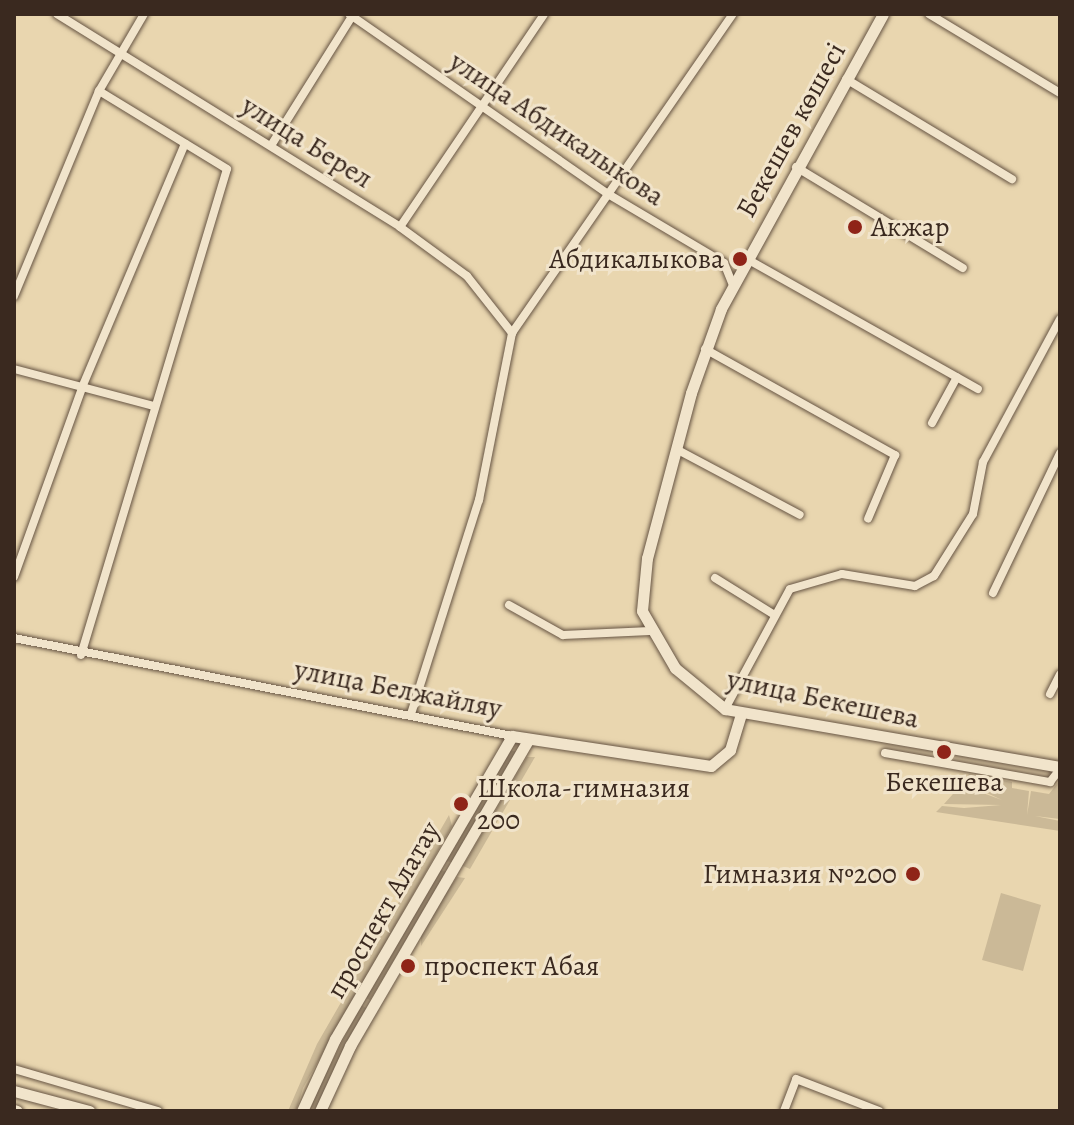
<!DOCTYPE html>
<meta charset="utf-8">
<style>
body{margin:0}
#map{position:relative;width:1074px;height:1125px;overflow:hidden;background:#e9d6af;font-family:Alegreya,serif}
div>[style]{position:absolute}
.green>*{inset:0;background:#cbb997}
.roads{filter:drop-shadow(0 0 2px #665443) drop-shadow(0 0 2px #665443)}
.minor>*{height:8px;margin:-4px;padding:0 4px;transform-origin:4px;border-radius:4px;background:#f1e4cb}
.secondary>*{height:11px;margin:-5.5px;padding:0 5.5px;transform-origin:5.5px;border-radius:5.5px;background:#f1e4cb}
.dots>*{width:22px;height:22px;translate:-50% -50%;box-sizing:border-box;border:4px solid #f1e4cb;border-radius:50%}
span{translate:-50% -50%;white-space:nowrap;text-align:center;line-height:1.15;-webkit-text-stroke:6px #f1e4cb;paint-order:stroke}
.street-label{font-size:28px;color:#3a291f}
.poi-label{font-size:28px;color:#3a291f}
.left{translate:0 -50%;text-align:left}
.right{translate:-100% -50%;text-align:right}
.frame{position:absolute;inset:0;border:16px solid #3a291f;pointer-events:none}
</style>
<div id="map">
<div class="green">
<i style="clip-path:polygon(509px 750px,518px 752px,452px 862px,445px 861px)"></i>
<i style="clip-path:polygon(527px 757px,535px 757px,470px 869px,463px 866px)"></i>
<i style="clip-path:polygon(969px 774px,1012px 782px,1012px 788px,1029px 791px,1027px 815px,1031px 791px,1049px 794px,1060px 780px,1060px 819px,1035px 816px,1060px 821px,1060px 831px,936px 812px,942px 806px,964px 808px,1001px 805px,944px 804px,961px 785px,1002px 800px,963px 782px)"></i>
<i style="clip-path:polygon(449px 815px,452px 826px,303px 1088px,296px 1111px,288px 1111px,317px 1044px)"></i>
<i style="clip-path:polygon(439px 869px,446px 872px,370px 1000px,366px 998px)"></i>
<i style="clip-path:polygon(457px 877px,465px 878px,421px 946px,421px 930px)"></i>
<i style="clip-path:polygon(1001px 893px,1041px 905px,1023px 971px,982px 960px)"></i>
<i style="clip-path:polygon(361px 1005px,366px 1008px,315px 1111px,307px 1111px)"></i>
</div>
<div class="roads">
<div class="minor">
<i style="left:57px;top:14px;width:404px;rotate:31.8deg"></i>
<i style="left:400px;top:227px;width:83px;rotate:36.2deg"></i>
<i style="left:467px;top:276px;width:73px;rotate:51.7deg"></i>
<i style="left:349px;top:14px;width:315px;rotate:34.8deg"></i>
<i style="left:608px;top:194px;width:135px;rotate:30.7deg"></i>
<i style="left:724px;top:263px;width:24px;rotate:68deg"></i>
<i style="left:929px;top:14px;width:153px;rotate:31.1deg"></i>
<i style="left:846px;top:79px;width:194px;rotate:31.1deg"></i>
<i style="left:272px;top:144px;width:152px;rotate:-57.9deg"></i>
<i style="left:796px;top:167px;width:195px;rotate:31.2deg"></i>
<i style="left:400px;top:227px;width:257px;rotate:-55.9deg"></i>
<i style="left:747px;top:259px;width:265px;rotate:29.4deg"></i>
<i style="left:14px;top:296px;width:222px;rotate:-67.5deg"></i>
<i style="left:99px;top:91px;width:89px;rotate:-59.7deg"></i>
<i style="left:705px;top:349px;width:218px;rotate:29.2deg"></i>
<i style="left:895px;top:455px;width:69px;rotate:112.9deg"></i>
<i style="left:14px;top:369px;width:145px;rotate:14.8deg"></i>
<i style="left:932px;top:423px;width:52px;rotate:-61.5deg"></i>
<i style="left:676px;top:449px;width:140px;rotate:28deg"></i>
<i style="left:14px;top:577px;width:204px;rotate:-70.2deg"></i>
<i style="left:83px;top:385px;width:262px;rotate:-67.1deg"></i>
<i style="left:715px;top:578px;width:68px;rotate:31.8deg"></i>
<i style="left:993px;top:593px;width:155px;rotate:-64.4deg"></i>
<i style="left:509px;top:605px;width:62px;rotate:29.1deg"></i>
<i style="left:563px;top:635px;width:87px;rotate:-2.6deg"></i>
<i style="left:14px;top:638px;width:508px;rotate:11.13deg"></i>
<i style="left:81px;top:655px;width:507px;rotate:-73.28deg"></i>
<i style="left:227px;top:169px;width:150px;rotate:-148.6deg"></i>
<i style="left:1050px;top:694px;width:22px;rotate:-63deg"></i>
<i style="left:725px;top:709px;width:136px;rotate:-61.6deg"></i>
<i style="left:790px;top:589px;width:54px;rotate:-16.1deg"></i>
<i style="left:842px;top:574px;width:74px;rotate:9.3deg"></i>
<i style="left:915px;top:586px;width:21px;rotate:-28deg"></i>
<i style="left:934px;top:576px;width:73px;rotate:-57.8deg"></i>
<i style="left:973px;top:514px;width:53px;rotate:-79.1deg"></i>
<i style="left:983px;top:462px;width:162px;rotate:-61.7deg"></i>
<i style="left:411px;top:714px;width:225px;rotate:-72.4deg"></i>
<i style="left:479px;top:500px;width:170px;rotate:-78.8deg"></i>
<i style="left:512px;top:333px;width:388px;rotate:-55.3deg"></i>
<i style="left:885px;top:753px;width:168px;rotate:10deg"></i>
<i style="left:1050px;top:782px;width:16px;rotate:-52deg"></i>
<i style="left:14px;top:1069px;width:150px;rotate:16.3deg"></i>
<i style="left:784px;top:1111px;width:34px;rotate:-69deg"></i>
<i style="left:796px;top:1079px;width:89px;rotate:21.1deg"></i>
</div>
<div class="secondary">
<i style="left:883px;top:14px;width:337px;rotate:118.8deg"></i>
<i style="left:721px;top:309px;width:89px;rotate:109.7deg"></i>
<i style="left:691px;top:393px;width:171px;rotate:104.9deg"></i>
<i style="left:647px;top:558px;width:53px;rotate:95.4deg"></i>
<i style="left:642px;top:611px;width:66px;rotate:59.9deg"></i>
<i style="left:675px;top:668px;width:65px;rotate:39.4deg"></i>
<i style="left:725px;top:709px;width:340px;rotate:9.8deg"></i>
<i style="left:14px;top:1091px;width:78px;rotate:14.9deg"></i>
<i style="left:14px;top:1110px;width:3px;rotate:18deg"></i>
<i style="left:302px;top:1111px;width:79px;rotate:-65.4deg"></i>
<i style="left:335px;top:1039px;width:351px;rotate:-59.7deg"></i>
<i style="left:512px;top:736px;width:201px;rotate:8.6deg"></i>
<i style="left:711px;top:766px;width:25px;rotate:-40deg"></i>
<i style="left:730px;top:750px;width:39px;rotate:-73deg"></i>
<i style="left:320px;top:1111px;width:72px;rotate:-65.2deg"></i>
<i style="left:350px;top:1046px;width:355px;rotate:-59.8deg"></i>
</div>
</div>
<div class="dots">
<i style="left:855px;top:227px;background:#8f2418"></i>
<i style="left:740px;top:259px;background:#8f2418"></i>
<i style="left:944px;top:752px;background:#8f2418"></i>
<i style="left:461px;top:804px;background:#8f2418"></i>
<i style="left:913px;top:874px;background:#8f2418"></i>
<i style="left:408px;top:966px;background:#8f2418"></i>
</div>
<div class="street-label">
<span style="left:557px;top:129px;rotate:34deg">улица Абдикалыкова</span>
<span style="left:791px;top:130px;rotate:-61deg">Бекешев көшесі</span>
<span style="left:307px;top:142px;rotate:32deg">улица Берел</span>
<span style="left:398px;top:689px;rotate:11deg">улица Белжайляу</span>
<span style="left:823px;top:699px;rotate:12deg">улица Бекешева</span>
<span style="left:383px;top:910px;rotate:-60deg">проспект Алатау</span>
</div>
<div class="poi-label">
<span class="left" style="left:871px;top:227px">Акжар</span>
<span class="right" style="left:724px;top:259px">Абдикалыкова</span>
<span style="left:944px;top:782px">Бекешева</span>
<span class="left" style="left:477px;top:804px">Школа-гимназия<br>200</span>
<span class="right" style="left:897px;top:874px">Гимназия №200</span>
<span class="left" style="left:424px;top:966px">проспект Абая</span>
</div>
<div class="frame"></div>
</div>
